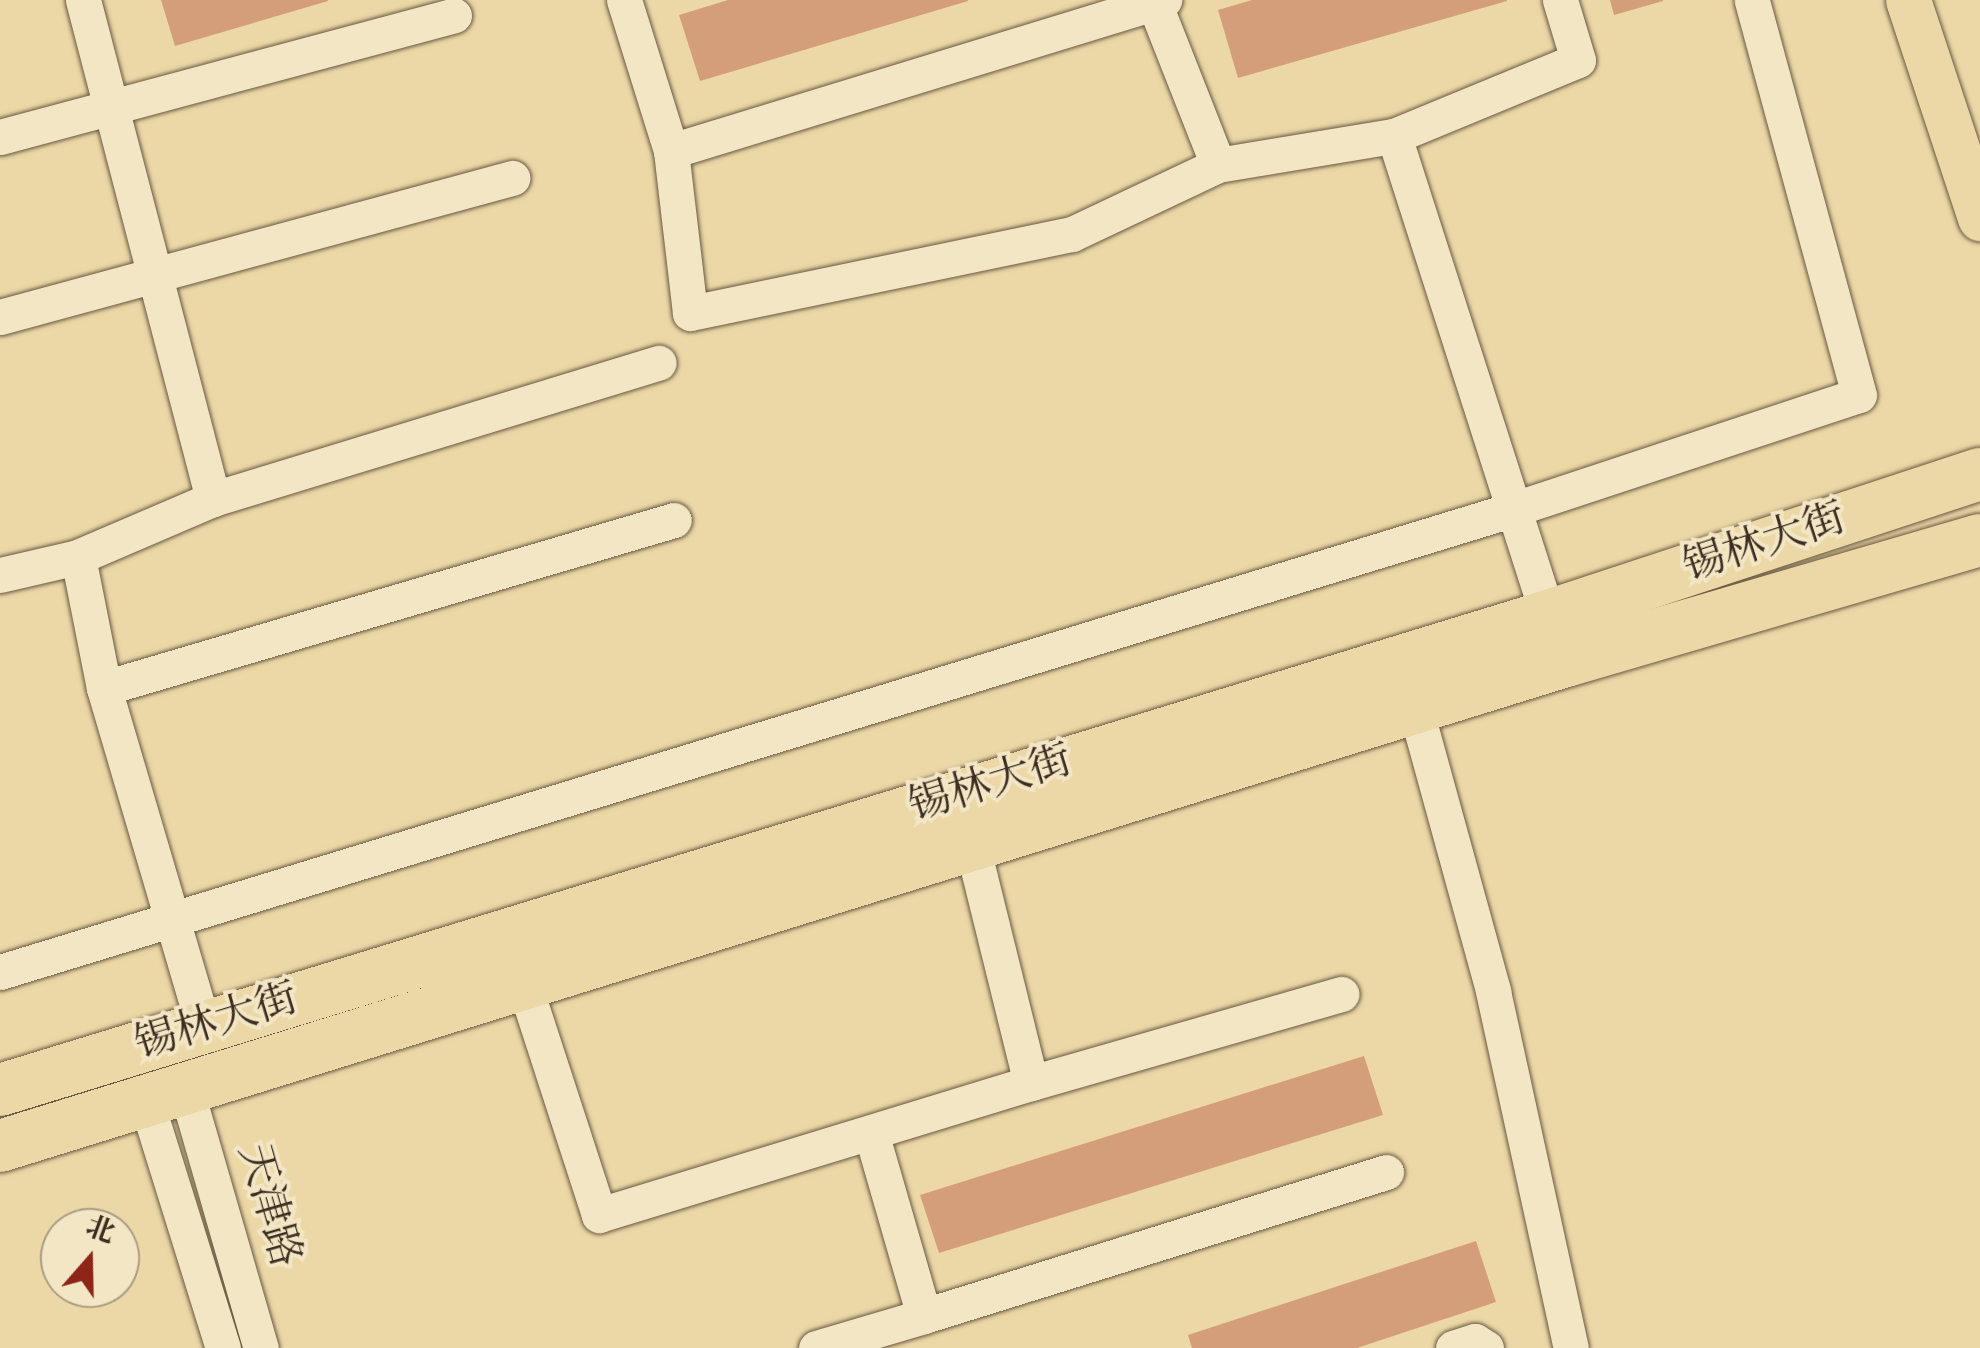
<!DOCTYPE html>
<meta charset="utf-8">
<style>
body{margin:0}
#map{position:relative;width:1980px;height:1348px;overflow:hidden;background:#ecd8a6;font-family:"Sorts Mill Goudy","Noto Serif SC",serif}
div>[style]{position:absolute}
.building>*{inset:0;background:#d59e7b}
.roads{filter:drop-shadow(0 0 2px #695842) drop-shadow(0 0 2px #695842)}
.minor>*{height:35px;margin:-17.5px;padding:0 17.5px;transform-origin:17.5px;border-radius:17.5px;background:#f3e6c5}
.major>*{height:45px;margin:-22.5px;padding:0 22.5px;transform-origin:22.5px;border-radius:22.5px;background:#ecd8a6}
.highway>*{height:52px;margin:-26px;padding:0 26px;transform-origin:26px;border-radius:26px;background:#ecd8a6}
span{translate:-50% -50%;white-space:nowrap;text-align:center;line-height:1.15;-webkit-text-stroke:8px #f3e6c5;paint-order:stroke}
.street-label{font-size:42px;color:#3d2d21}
.north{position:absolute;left:40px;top:1208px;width:100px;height:100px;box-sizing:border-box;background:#f3e6c5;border:2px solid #aa9c83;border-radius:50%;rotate:20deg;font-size:28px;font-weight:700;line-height:40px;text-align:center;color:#3d2d21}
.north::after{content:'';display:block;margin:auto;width:35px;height:45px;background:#8f2418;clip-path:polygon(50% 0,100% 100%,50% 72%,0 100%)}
</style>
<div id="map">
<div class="building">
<i style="clip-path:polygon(161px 0,328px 0,328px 1px,175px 46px)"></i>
<i style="clip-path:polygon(728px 0,968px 0,968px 1px,700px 81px,679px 15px)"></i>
<i style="clip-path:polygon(1252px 0,1507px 0,1507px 1px,1238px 78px,1218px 10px)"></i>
<i style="clip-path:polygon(1610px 0,1663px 0,1663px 1px,1614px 15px)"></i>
<i style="clip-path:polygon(1364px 1056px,1383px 1115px,939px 1253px,920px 1195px)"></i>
<i style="clip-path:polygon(1476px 1241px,1496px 1302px,1357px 1348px,1192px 1348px,1188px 1335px)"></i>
</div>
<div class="roads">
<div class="minor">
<i style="left:83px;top:0;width:516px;rotate:75.4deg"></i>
<i style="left:213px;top:499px;width:147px;rotate:156.8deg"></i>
<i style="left:78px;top:557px;width:134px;rotate:78.8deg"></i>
<i style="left:624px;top:0;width:158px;rotate:72.7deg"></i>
<i style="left:671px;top:151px;width:163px;rotate:83.3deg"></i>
<i style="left:690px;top:313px;width:390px;rotate:-11.7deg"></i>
<i style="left:1072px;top:234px;width:161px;rotate:-25.3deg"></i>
<i style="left:1218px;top:165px;width:178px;rotate:-9.4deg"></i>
<i style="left:1394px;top:136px;width:504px;rotate:72.21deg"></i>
<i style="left:1153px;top:0;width:177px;rotate:68.5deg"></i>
<i style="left:1394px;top:136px;width:199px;rotate:-22.4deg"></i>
<i style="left:1578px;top:60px;width:63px;rotate:-106.7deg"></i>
<i style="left:0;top:137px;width:470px;rotate:-15deg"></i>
<i style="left:671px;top:151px;width:516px;rotate:-17.03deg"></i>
<i style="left:0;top:317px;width:531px;rotate:-15.19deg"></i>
<i style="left:213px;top:499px;width:466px;rotate:-17deg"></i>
<i style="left:0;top:575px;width:80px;rotate:-13deg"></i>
<i style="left:1415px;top:707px;width:295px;rotate:74.6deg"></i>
<i style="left:1493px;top:991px;width:365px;rotate:77.7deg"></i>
<i style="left:972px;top:845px;width:245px;rotate:76.1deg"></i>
<i style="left:1031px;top:1083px;width:323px;rotate:-16deg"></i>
<i style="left:0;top:972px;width:1583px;rotate:-17deg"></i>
<i style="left:1514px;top:509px;width:363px;rotate:-18.3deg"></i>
<i style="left:1859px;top:395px;width:409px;rotate:-105.2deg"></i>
<i style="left:524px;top:984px;width:243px;rotate:72deg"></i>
<i style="left:599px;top:1215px;width:452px;rotate:-17deg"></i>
<i style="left:204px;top:1028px;width:354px;rotate:-106.4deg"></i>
<i style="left:104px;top:688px;width:594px;rotate:-16.42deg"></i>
<i style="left:186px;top:1089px;width:270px;rotate:73.9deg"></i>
<i style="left:146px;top:1101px;width:259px;rotate:72.7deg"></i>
<i style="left:924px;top:1316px;width:484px;rotate:-17.3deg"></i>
<i style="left:816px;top:1348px;width:113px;rotate:-16.5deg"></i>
<i style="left:924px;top:1316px;width:191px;rotate:-106.1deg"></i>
<i style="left:1453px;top:1348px;width:23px;rotate:-18deg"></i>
<i style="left:1475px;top:1341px;width:13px;rotate:32deg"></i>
</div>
<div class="major">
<i style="left:1908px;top:0;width:230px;rotate:71.7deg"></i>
</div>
<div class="highway">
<i style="left:0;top:1090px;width:1619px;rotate:-17.02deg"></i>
<i style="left:1548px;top:616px;width:455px;rotate:-18.2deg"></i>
<i style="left:0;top:1146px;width:1639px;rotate:-17.21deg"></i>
<i style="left:1566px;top:661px;width:431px;rotate:-16.3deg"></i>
</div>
</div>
<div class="street-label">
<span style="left:1765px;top:545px;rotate:-18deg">锡林大街</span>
<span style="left:991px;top:786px;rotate:-17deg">锡林大街</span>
<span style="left:217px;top:1024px;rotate:-17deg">锡林大街</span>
<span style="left:267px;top:1206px;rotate:74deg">天津路</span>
</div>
<div class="north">北</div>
</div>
